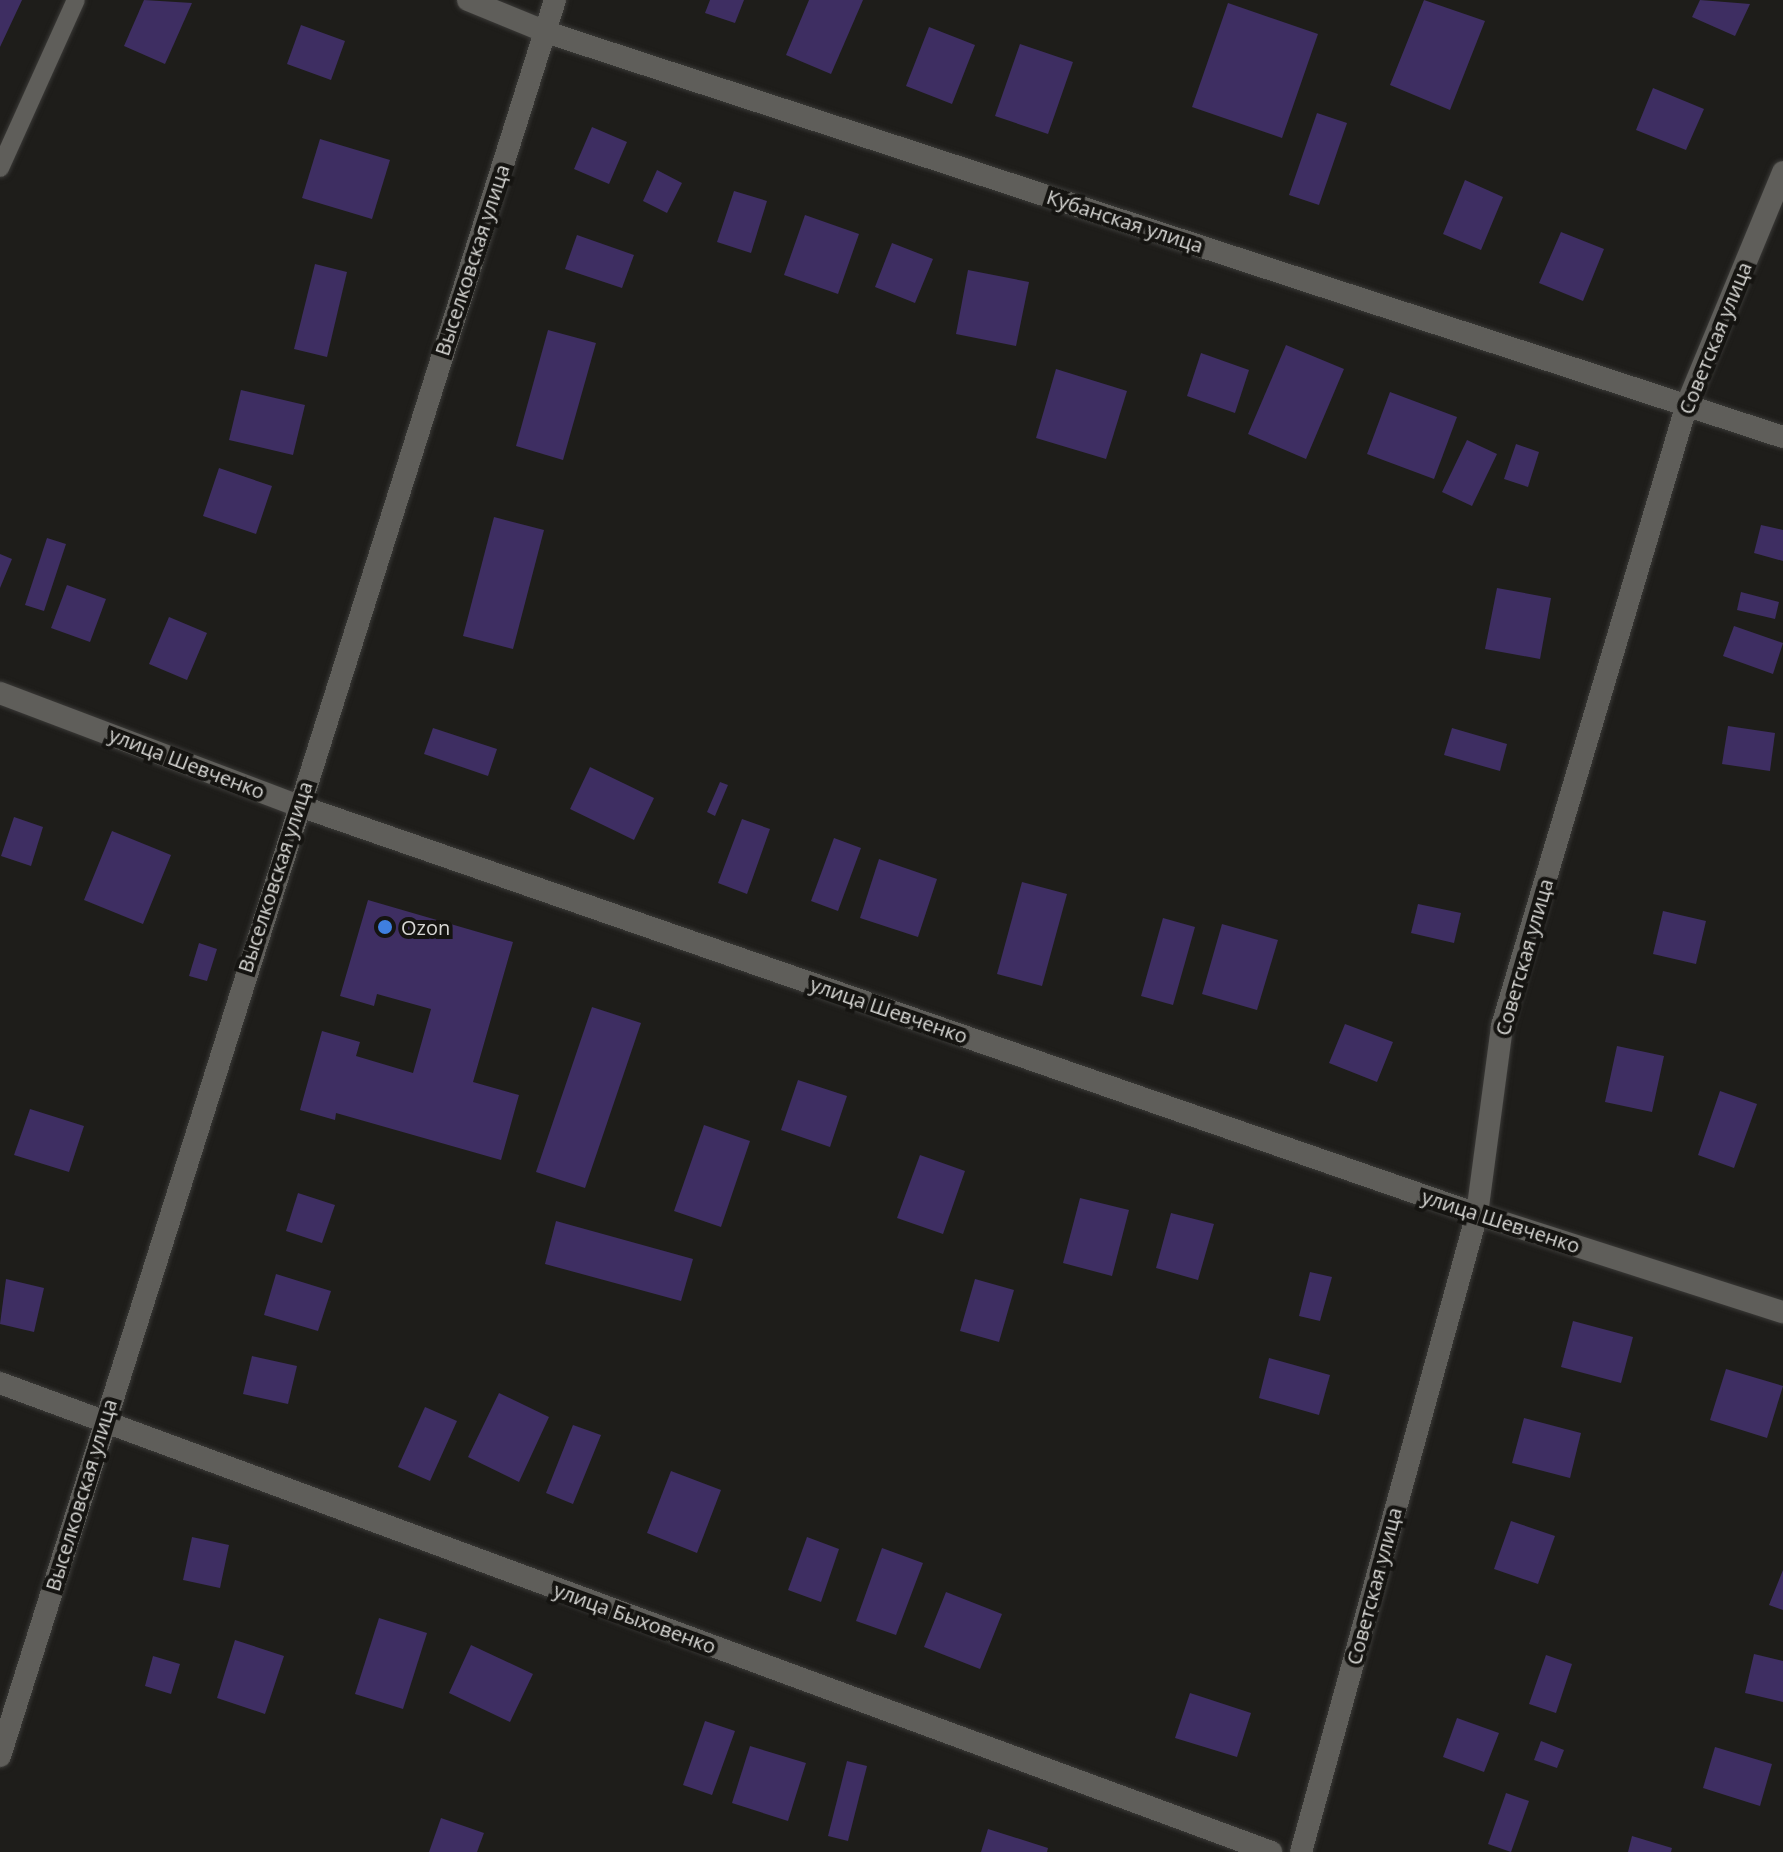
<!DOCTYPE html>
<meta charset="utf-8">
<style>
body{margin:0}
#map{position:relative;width:1783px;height:1852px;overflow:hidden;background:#1e1d1a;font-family:"Open Sans",sans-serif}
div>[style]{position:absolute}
.building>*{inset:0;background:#3e2e62}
.roads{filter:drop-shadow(0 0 2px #3a3937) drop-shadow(0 0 2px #3a3937)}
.service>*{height:18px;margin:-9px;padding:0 9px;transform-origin:9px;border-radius:9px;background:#5f5e5a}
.minor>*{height:22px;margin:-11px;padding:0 11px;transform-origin:11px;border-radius:11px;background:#5f5e5a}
.tertiary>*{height:22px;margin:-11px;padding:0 11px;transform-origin:11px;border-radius:11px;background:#5f5e5a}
.dots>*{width:22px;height:22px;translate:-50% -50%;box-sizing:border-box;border:4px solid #151411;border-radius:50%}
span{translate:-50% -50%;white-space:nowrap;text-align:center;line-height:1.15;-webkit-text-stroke:8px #151411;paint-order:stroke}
.street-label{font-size:20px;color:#d7d7d4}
.poi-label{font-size:20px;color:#d7d7d4}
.left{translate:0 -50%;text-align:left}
</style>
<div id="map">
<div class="building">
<i style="clip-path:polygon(0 0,22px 0,0 47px)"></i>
<i style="clip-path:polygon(144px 0,192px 3px,165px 64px,124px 46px)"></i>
<i style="clip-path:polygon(710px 0,744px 0,735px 23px,705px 13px)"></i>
<i style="clip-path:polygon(809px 0,863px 0,831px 74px,786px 55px)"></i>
<i style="clip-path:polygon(1424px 0,1485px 21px,1450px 110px,1390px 85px)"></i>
<i style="clip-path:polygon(1700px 0,1750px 4px,1735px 36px,1692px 17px)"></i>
<i style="clip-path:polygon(1228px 3px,1318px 34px,1282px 138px,1192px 107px)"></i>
<i style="clip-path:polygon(301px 25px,345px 41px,331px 80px,287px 64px)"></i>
<i style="clip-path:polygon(929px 27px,975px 45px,952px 104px,906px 86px)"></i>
<i style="clip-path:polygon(1020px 44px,1073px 62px,1048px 134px,995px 116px)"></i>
<i style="clip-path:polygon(1653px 88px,1704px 109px,1686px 150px,1636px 130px)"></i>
<i style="clip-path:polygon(1317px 113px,1347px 123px,1319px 205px,1289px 195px)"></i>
<i style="clip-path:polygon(592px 127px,627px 142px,609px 184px,574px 169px)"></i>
<i style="clip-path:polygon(320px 139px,390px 160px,372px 219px,302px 198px)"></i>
<i style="clip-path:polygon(657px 170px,682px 183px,667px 213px,643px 201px)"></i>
<i style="clip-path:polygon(1465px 180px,1503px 197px,1481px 250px,1443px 234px)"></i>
<i style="clip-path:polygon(734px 191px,767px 201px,751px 253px,717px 242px)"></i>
<i style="clip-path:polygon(805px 215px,859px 234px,838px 294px,784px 275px)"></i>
<i style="clip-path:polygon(1561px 232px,1604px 249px,1583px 301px,1539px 283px)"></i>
<i style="clip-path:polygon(577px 235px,634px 255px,622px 288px,565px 269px)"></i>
<i style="clip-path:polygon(892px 243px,933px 259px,915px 303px,875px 287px)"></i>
<i style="clip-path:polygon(315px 264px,347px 272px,327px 357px,294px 349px)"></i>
<i style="clip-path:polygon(968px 270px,1029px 282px,1016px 346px,956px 334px)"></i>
<i style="clip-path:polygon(548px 330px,596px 343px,563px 460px,516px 446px)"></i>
<i style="clip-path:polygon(1286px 345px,1344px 369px,1306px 459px,1248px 434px)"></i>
<i style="clip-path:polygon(1201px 353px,1249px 370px,1235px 413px,1187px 396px)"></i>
<i style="clip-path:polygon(1056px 369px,1127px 391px,1106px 459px,1036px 438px)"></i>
<i style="clip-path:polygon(241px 390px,305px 405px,293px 455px,229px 440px)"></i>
<i style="clip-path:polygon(1390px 392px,1457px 417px,1434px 479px,1367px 454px)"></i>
<i style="clip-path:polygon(1467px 440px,1497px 454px,1472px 506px,1442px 492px)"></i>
<i style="clip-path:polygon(1516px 444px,1539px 452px,1528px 487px,1504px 479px)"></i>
<i style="clip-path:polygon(219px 468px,272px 486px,256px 534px,203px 516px)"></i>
<i style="clip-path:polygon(494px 517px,544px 530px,513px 649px,463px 636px)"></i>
<i style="clip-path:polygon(1761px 525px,1783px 530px,1783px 561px,1754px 553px)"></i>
<i style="clip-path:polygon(47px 538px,66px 544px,44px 611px,25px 605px)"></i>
<i style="clip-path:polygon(0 554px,12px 559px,0 588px)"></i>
<i style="clip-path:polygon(67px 585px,106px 599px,90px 642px,51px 628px)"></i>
<i style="clip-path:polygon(1497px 588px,1551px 598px,1540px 659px,1485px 649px)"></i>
<i style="clip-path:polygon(1741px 592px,1779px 602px,1775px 619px,1737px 610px)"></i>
<i style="clip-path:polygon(169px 617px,207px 633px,187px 680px,149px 664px)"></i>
<i style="clip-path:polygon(1734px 626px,1783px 643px,1773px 674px,1723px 656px)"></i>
<i style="clip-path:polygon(1728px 726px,1775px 733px,1770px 771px,1722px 764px)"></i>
<i style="clip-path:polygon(433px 728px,497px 749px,488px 776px,424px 754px)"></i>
<i style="clip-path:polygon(1452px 728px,1507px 744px,1500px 771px,1444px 755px)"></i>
<i style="clip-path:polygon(590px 767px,654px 798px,634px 840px,570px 809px)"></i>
<i style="clip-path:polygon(720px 782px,728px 785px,715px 816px,707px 812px)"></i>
<i style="clip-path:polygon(14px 817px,43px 827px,31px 866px,1px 856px)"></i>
<i style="clip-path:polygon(742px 819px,770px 829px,747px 894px,718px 883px)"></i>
<i style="clip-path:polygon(112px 831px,171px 855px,143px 924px,84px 900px)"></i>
<i style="clip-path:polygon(834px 838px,861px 848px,838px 911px,811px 901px)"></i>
<i style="clip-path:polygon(879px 859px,937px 879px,918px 937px,860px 918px)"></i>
<i style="clip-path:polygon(1022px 882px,1067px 894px,1042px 986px,997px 974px)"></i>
<i style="clip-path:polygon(368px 900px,513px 942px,473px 1082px,519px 1095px,501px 1160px,336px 1113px,335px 1120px,300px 1110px,322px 1031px,360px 1042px,356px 1056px,413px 1073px,431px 1009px,377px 994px,374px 1006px,340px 996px)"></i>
<i style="clip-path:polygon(1418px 904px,1461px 913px,1454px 943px,1411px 933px)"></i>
<i style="clip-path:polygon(1663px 911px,1706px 921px,1696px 964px,1653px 954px)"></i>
<i style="clip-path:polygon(1163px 918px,1195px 927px,1173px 1005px,1141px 996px)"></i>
<i style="clip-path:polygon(1222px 924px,1278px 940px,1257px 1010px,1202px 994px)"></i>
<i style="clip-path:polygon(199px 943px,217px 949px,207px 981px,189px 976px)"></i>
<i style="clip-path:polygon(592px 1007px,641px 1023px,585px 1188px,536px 1172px)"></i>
<i style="clip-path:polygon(1345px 1024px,1393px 1042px,1377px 1082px,1329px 1063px)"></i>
<i style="clip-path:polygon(1617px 1046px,1664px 1056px,1652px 1112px,1605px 1102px)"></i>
<i style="clip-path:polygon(798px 1080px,847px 1096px,830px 1147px,781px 1130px)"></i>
<i style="clip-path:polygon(1720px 1091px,1757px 1104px,1734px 1168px,1698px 1155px)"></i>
<i style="clip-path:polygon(30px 1109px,84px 1126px,69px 1172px,14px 1155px)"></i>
<i style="clip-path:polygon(704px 1125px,750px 1141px,721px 1227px,674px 1211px)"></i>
<i style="clip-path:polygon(920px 1155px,965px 1171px,943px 1234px,897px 1218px)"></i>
<i style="clip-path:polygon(298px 1193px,335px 1205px,322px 1243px,286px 1231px)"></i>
<i style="clip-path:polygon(1080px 1198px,1129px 1210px,1112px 1276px,1063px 1263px)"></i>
<i style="clip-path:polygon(1171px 1213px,1214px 1224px,1198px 1280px,1156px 1268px)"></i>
<i style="clip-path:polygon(556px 1221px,693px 1259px,681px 1301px,545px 1264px)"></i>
<i style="clip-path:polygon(1310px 1272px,1332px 1277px,1320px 1321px,1299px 1316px)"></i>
<i style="clip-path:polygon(276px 1274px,331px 1291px,318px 1331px,264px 1315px)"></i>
<i style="clip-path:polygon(6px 1279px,44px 1288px,34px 1332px,0 1324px)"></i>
<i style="clip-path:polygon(975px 1279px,1014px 1290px,999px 1342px,960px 1331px)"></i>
<i style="clip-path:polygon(1573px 1321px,1633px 1337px,1621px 1383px,1561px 1367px)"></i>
<i style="clip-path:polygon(252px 1356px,297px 1366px,288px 1404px,243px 1394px)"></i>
<i style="clip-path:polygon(1269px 1358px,1330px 1375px,1319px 1415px,1259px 1398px)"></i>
<i style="clip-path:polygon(1726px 1369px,1783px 1386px,1767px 1438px,1710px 1420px)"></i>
<i style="clip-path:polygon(499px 1393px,549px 1417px,519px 1482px,468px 1457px)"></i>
<i style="clip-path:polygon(425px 1407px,457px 1421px,430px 1481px,398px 1467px)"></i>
<i style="clip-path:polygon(1524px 1418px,1581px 1433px,1570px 1478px,1512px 1463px)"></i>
<i style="clip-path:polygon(573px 1425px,601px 1435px,573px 1504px,546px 1493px)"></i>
<i style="clip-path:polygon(671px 1471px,721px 1490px,697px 1553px,647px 1533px)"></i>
<i style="clip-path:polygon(1511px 1521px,1555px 1536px,1538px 1584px,1494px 1569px)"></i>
<i style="clip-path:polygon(192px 1537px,229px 1545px,220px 1588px,183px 1580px)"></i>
<i style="clip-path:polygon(807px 1537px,839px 1549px,821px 1602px,788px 1590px)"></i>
<i style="clip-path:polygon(882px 1548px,923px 1563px,896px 1635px,856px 1621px)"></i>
<i style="clip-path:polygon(1783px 1570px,1783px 1610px,1769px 1605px)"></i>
<i style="clip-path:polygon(946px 1592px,1002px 1614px,980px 1669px,924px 1647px)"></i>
<i style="clip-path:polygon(379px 1618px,427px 1633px,403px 1709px,355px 1694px)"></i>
<i style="clip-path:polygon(235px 1640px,284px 1656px,265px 1714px,217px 1698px)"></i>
<i style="clip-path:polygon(471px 1645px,533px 1674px,510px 1722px,449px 1693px)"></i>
<i style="clip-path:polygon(1754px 1654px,1783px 1661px,1783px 1702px,1745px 1693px)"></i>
<i style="clip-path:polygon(1546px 1655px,1572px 1664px,1556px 1713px,1529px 1704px)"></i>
<i style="clip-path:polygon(153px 1656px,180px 1664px,171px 1694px,145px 1686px)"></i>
<i style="clip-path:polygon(1190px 1693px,1251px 1713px,1237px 1757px,1175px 1738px)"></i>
<i style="clip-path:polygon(1457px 1718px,1499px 1733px,1484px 1772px,1443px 1757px)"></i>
<i style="clip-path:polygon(705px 1721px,735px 1731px,712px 1795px,683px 1785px)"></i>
<i style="clip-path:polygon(1541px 1741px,1564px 1750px,1557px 1768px,1534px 1760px)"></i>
<i style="clip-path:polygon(750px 1746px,806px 1763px,788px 1821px,732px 1803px)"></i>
<i style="clip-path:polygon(1715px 1747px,1772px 1764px,1760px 1806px,1703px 1788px)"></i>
<i style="clip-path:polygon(847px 1761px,867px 1766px,848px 1841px,828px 1836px)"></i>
<i style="clip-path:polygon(1506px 1793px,1529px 1801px,1511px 1852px,1488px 1844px)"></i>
<i style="clip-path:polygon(441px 1818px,484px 1833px,477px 1852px,429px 1852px)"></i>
<i style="clip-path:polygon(988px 1829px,1048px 1848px,1047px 1852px,981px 1852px)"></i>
<i style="clip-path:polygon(1632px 1836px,1672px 1848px,1671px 1852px,1628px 1852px)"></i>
</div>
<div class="roads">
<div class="service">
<i style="left:0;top:168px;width:184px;rotate:-65.7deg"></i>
</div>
<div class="minor">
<i style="left:468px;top:0;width:84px;rotate:22.3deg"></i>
<i style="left:546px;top:32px;width:1302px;rotate:18.13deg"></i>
<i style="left:0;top:693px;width:317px;rotate:20.7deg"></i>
<i style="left:297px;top:805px;width:1249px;rotate:19.12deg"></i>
<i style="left:1477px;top:1214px;width:321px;rotate:17.8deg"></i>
<i style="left:0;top:1383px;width:1355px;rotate:20.25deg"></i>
<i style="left:1301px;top:1852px;width:662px;rotate:-74.58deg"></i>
<i style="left:1477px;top:1214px;width:190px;rotate:-82.4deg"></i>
<i style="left:1502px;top:1026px;width:649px;rotate:-73.44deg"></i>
<i style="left:1687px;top:404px;width:251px;rotate:-67.5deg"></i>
</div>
<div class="tertiary">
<i style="left:0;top:1756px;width:1842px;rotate:-72.46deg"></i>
</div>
</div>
<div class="dots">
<i style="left:385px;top:927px;background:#3f7fe0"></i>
</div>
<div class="street-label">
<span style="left:1125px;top:221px;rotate:18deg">Кубанская улица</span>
<span style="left:472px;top:260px;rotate:-72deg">Выселковская улица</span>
<span style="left:1715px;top:338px;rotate:-68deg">Советская улица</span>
<span style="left:187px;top:763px;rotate:21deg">улица Шевченко</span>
<span style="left:275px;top:877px;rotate:-72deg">Выселковская улица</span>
<span style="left:1524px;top:957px;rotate:-74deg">Советская улица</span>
<span style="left:889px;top:1010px;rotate:19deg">улица Шевченко</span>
<span style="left:1501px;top:1221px;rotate:18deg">улица Шевченко</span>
<span style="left:81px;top:1495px;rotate:-73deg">Выселковская улица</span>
<span style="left:1374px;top:1586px;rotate:-75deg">Советская улица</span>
<span style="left:635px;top:1618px;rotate:20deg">улица Быховенко</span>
</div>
<div class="poi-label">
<span class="left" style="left:401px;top:927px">Ozon</span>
</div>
</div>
